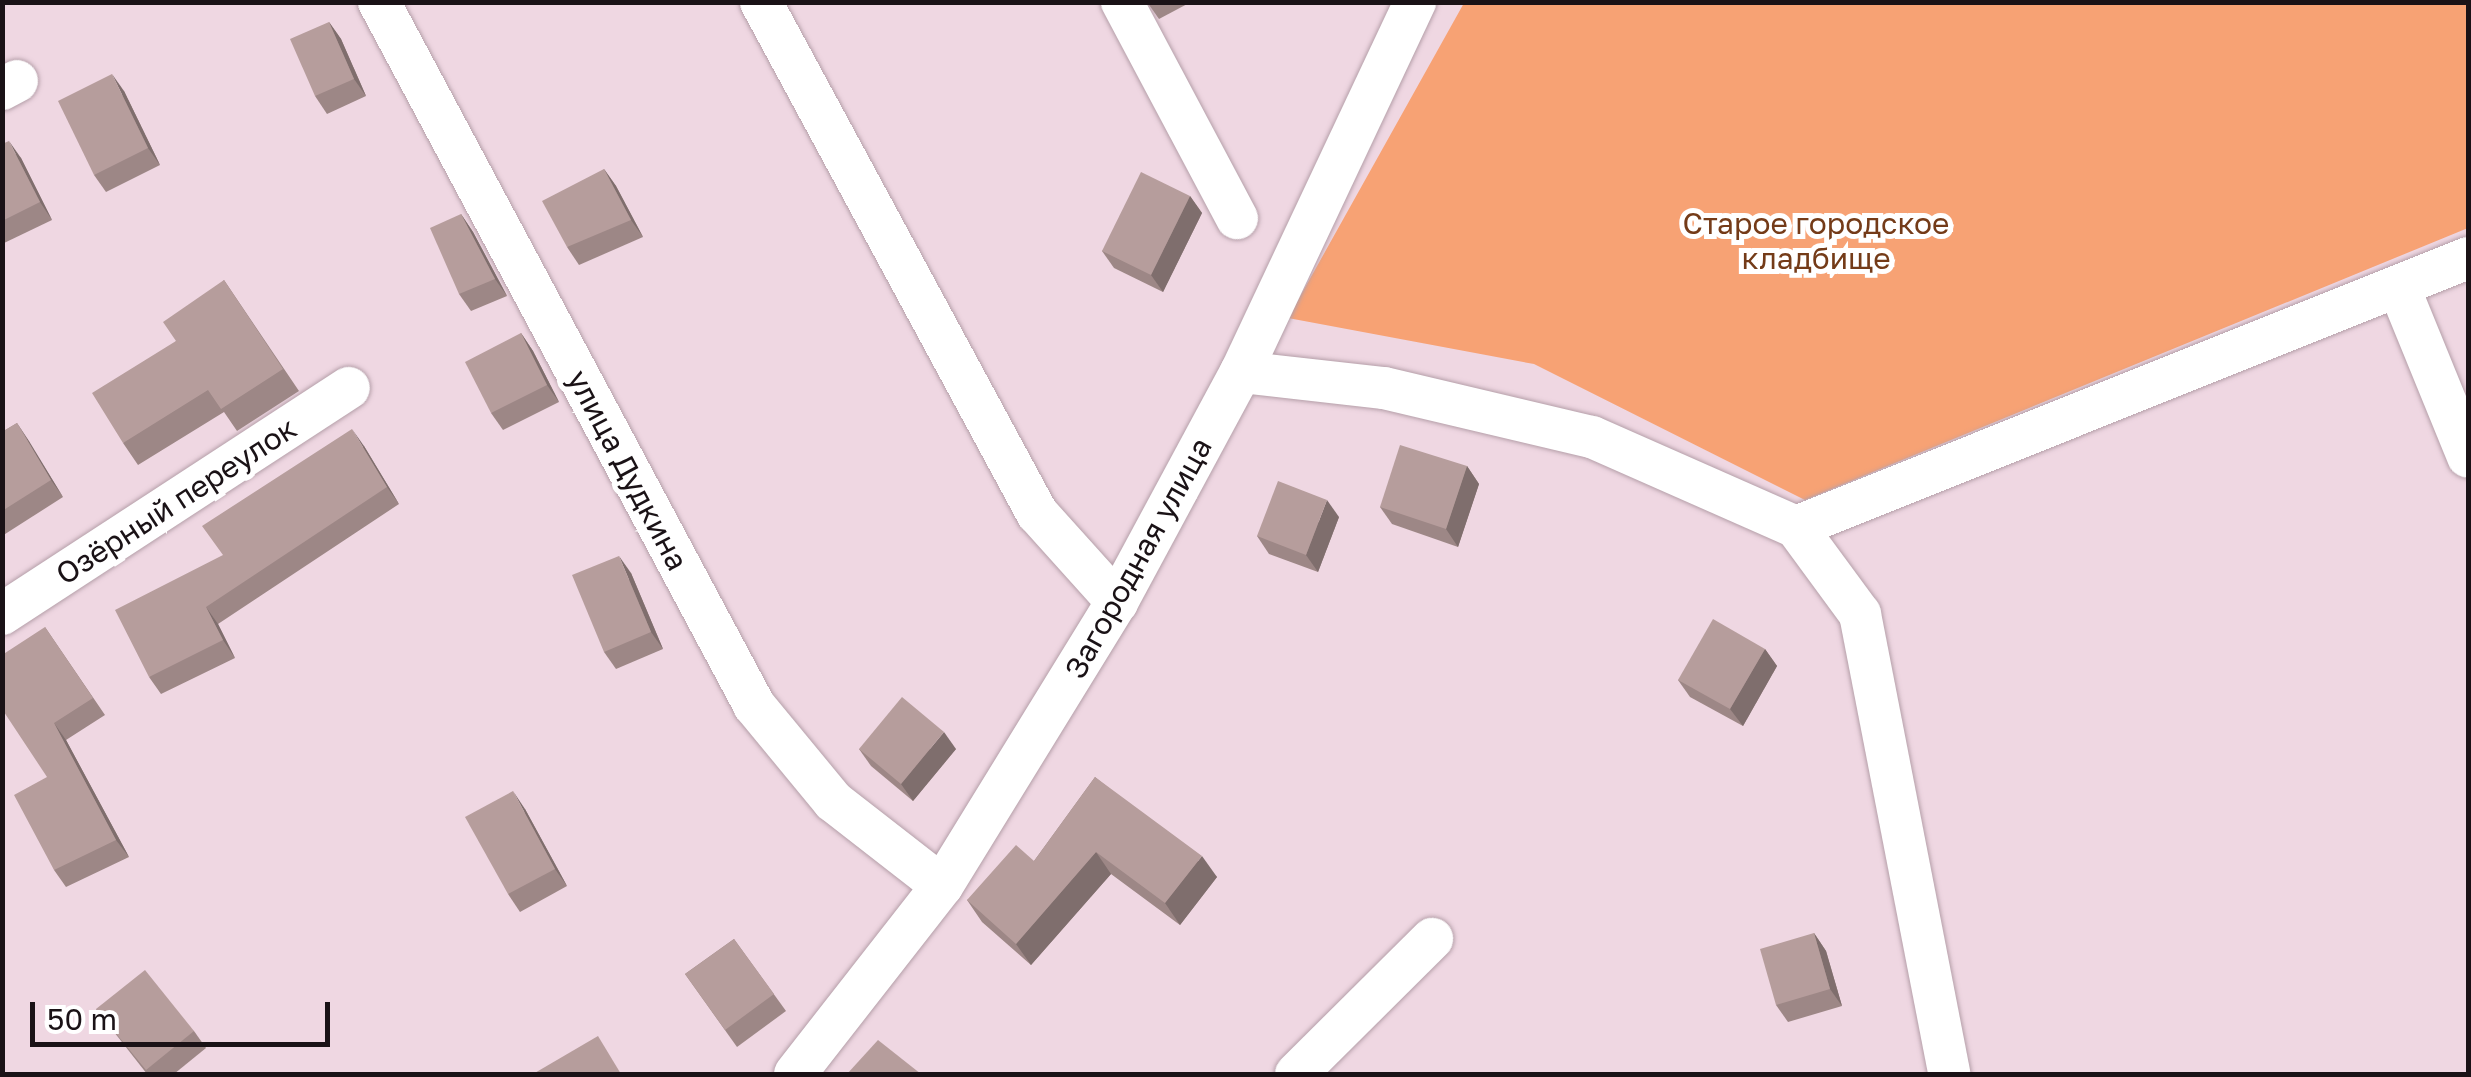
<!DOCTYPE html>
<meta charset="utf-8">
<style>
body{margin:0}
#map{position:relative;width:2471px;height:1077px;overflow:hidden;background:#efd7e2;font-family:"Golos Text",sans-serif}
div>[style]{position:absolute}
.green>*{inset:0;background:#f7a274}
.roads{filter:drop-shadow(0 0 2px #b59fa9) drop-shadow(0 0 2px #b59fa9)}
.minor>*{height:42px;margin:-21px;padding:0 21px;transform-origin:21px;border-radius:21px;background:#fff}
.wall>*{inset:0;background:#9d8786}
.shaded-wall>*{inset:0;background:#7f6e6d}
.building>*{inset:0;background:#b69d9c}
span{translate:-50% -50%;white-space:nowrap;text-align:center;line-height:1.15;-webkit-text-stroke:10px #fff;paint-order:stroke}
.park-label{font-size:30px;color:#743b18}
.street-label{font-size:30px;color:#1a1216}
.frame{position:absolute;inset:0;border:5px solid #1a1216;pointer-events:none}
.scale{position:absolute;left:30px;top:1002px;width:300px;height:45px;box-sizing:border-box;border:5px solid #1a1216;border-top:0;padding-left:12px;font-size:30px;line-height:35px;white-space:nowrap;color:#1a1216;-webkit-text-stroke:8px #fff;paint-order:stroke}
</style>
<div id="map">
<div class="green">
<i style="clip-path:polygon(1464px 3px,2468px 3px,2468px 228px,1805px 500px,1534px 364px,1288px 318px)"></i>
</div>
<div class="roads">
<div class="minor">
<i style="left:379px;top:2px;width:797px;rotate:61.92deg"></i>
<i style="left:754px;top:705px;width:124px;rotate:50.5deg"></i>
<i style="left:833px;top:801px;width:138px;rotate:37.9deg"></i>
<i style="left:761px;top:2px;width:581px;rotate:61.63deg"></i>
<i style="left:1037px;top:513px;width:120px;rotate:48deg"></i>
<i style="left:1122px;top:2px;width:245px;rotate:62deg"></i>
<i style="left:2px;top:89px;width:17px;rotate:-28deg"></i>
<i style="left:2400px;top:290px;width:180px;rotate:67.8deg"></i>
<i style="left:1241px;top:372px;width:144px;rotate:6.4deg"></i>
<i style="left:1384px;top:388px;width:214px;rotate:13.3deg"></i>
<i style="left:1592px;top:437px;width:223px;rotate:23.8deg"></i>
<i style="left:1796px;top:527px;width:108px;rotate:53.7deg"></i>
<i style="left:1860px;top:614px;width:469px;rotate:79deg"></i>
<i style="left:1796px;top:527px;width:724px;rotate:-21.82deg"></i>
<i style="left:2px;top:614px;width:414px;rotate:-33.1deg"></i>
<i style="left:795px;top:1074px;width:239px;rotate:-52deg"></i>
<i style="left:942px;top:886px;width:334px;rotate:-58.4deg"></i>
<i style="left:1117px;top:602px;width:261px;rotate:-61.7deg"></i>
<i style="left:1241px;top:372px;width:409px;rotate:-64.8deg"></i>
<i style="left:1296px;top:1074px;width:192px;rotate:-44.8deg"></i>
</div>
</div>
<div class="wall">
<i style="clip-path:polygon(1147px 2px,1191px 2px,1159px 19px)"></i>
<i style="clip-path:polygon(329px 22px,341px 39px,366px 96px,327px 114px,315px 96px)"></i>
<i style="clip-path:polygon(124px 91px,160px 165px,106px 192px,94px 175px)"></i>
<i style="clip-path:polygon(2px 144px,21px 158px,52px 220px,2px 244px)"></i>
<i style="clip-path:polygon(604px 169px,616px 186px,643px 237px,579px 265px,567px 247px)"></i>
<i style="clip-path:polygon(1190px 196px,1202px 213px,1163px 292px,1114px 268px,1102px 251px)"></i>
<i style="clip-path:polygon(461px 214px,473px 232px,507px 296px,471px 311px,459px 294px)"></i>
<i style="clip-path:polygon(224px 280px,299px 391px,237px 431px,224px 412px,138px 465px,123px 443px,176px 341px)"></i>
<i style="clip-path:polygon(521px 333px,533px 351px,559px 402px,503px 430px,491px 413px)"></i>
<i style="clip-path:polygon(17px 423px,63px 497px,2px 536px,2px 432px)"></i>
<i style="clip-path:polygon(364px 446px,399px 504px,218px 624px,235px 658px,161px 694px,149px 677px,223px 556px)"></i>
<i style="clip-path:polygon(1467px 466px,1479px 484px,1458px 547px,1392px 524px,1380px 507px)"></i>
<i style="clip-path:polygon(1339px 517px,1318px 572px,1269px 554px,1257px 536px)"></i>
<i style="clip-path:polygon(631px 573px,663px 649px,616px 669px,604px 652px)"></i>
<i style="clip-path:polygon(45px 627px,105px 715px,66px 740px,129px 857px,66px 887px,54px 870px)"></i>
<i style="clip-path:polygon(1765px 649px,1777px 666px,1743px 726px,1690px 697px,1678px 680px)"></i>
<i style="clip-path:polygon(859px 749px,956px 749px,913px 801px,871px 766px)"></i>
<i style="clip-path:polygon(1095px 777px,1217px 877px,1180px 925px,1111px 874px,1031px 965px,982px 922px,967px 900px,1034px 861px)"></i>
<i style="clip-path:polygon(525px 809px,567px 886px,520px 912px,508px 894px)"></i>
<i style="clip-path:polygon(1814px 933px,1826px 951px,1842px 1006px,1788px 1022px,1776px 1005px)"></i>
<i style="clip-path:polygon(734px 939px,786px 1011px,737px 1047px,685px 974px)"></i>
<i style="clip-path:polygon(96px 1009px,194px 1031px,206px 1048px,174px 1074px,147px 1074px)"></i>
</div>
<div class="shaded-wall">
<i style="clip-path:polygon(329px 22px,341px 39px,366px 96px,354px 79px)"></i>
<i style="clip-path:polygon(112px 74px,124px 91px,160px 165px,148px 148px)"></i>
<i style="clip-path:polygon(9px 141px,21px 158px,52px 220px,40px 202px)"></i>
<i style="clip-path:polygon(604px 169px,616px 186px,643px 237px,631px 220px)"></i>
<i style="clip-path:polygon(1190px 196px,1202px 213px,1163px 292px,1151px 275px)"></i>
<i style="clip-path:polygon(461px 214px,473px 232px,507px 296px,495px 279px)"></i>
<i style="clip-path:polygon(521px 333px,533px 351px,559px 402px,547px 385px)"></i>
<i style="clip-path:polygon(17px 423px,29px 441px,63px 497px,51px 480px)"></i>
<i style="clip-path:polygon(352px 429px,364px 446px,399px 504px,387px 487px)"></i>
<i style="clip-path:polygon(1467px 466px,1479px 484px,1458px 547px,1446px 529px)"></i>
<i style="clip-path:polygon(1327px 500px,1339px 517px,1318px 572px,1306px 555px)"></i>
<i style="clip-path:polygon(619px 556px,631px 573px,663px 649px,651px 632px)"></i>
<i style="clip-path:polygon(206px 607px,218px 624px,235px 658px,223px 640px)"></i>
<i style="clip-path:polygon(1765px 649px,1777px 666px,1743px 726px,1730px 709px)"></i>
<i style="clip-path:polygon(54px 723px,66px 740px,129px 857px,116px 840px)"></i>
<i style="clip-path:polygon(944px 732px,956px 749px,913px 801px,901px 784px)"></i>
<i style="clip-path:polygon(513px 791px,525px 809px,567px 886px,555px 869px)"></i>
<i style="clip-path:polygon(1096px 852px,1111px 874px,1031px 965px,1016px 944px)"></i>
<i style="clip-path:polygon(1202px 856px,1217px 877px,1180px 925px,1165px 903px)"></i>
<i style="clip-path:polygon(1814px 933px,1826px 951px,1842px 1006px,1830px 989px)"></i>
</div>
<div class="building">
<i style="clip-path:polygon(329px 22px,354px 79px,315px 96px,290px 39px)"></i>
<i style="clip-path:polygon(112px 74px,148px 148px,94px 175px,58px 101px)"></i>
<i style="clip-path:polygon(9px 141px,40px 202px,2px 221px,2px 144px)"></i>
<i style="clip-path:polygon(604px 169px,631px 220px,567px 247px,542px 201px)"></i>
<i style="clip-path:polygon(1141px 172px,1190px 196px,1151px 275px,1102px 251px)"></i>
<i style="clip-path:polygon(461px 214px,495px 279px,459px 294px,430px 228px)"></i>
<i style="clip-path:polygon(224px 280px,283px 369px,221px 409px,208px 390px,123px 443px,92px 393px,176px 341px,163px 322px)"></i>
<i style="clip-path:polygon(521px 333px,547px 385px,491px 413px,465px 362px)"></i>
<i style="clip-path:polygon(17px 423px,51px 480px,2px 511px,2px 432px)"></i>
<i style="clip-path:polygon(352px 429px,387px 487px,206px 607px,223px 640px,149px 677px,115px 610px,223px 555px,202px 526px)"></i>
<i style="clip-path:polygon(1400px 445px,1467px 466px,1446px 529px,1380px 507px)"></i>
<i style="clip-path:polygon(1278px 481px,1327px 500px,1306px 555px,1257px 536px)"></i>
<i style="clip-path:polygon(619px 556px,651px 632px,604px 652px,572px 575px)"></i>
<i style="clip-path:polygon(1713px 619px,1765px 649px,1730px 709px,1678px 680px)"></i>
<i style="clip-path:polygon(45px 627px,93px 698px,54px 723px,116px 840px,54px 870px,14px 795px,47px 777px,2px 709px,2px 655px)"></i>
<i style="clip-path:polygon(902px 697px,944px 732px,901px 784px,859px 749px)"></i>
<i style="clip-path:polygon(1095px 777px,1202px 856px,1165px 903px,1096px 852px,1016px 944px,967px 900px,1016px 845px,1034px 861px)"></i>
<i style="clip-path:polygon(513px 791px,555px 869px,508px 894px,465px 817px)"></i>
<i style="clip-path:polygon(1814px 933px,1830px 989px,1776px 1005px,1760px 949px)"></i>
<i style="clip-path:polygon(734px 939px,774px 994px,725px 1030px,685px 974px)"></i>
<i style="clip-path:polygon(145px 970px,194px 1031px,146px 1070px,96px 1009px)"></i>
<i style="clip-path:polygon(598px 1036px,621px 1074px,533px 1074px)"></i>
<i style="clip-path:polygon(878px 1040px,921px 1074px,847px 1074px)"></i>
</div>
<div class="park-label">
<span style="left:1816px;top:240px">Старое городское<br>кладбище</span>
</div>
<div class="street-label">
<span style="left:628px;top:470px;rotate:62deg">улица Дудкина</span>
<span style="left:176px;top:501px;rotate:-33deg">Озёрный переулок</span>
<span style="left:1138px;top:558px;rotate:-61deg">Загородная улица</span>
</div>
<div class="frame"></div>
<div class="scale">50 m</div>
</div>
